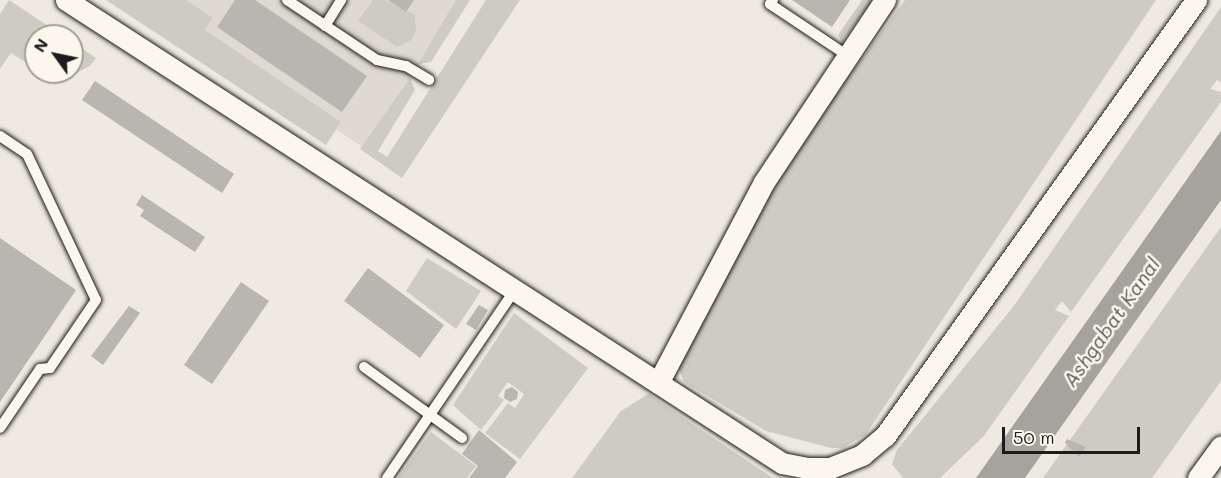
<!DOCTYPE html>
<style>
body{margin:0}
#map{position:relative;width:1221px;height:478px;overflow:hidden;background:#eeeadf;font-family:Mali,sans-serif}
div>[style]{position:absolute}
.built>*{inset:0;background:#dedad1}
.green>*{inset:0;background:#ceccc2}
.water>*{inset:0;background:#a6a39d}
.building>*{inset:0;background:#b9b6af}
.roads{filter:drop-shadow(0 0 2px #1c1c1c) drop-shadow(0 0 2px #1c1c1c)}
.service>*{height:10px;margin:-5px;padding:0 5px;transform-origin:5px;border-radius:5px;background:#fbf7ec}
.minor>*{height:21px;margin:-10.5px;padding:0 10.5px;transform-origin:10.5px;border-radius:10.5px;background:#fbf7ec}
span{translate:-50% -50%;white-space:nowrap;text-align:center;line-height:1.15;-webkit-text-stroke:5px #fbf7ec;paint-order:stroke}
.water-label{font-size:20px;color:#5a5956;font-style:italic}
.north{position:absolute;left:24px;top:24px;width:60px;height:60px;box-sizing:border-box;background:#fbf7ec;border:2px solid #a29f99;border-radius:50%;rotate:303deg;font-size:16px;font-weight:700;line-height:24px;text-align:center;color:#1c1c1c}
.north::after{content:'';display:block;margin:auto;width:21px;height:27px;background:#1c1c1c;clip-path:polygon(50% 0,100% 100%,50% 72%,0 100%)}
.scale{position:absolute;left:1002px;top:427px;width:138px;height:27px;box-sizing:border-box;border:3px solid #1c1c1c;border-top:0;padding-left:8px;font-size:18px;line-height:21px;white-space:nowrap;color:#1c1c1c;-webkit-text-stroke:4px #fbf7ec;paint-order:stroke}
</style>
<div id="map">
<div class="built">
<i style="clip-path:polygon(141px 0,462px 0,364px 148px)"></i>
</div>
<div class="green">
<i style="clip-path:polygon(9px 0,63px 36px,36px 36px,36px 69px,11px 53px,0 69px,0 14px)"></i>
<i style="clip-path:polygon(106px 0,186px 0,213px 18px,205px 30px,341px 122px,326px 145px)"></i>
<i style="clip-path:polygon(373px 0,385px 0,415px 15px,416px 31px,411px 40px,397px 47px,358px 21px)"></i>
<i style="clip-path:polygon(456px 0,470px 0,431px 62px,418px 64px)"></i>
<i style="clip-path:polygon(486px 0,520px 0,402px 178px,360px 149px,410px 78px,415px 90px,378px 151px,387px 157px)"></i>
<i style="clip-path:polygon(862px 0,873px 0,842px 42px,838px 35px)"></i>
<i style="clip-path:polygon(905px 0,1156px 0,866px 434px,843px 448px,831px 448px,766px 431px,684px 382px,678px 367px,741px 240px,805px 136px)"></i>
<i style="clip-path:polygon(1221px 7px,1221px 82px,1217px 80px,1210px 89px,1221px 92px,1221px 102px,1071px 312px,1062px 301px,1055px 310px,1069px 316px,983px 437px,940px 478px,903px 478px,892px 464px,897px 450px,1013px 307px)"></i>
<i style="clip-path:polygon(72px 42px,96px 58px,90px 66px,56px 83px,40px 72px,72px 72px)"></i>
<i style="clip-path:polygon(1221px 227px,1221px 381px,1152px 478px,1043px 478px)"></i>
<i style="clip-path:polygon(427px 258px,481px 291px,456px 329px,406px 291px)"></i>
<i style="clip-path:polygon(514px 313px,588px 368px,520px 459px,485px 433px,508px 403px,515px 408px,524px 394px,508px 382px,498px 396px,504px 400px,481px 430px,453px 405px)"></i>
<i style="clip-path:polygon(648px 394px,773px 478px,572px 478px,621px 411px)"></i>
<i style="clip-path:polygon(431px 432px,476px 466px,467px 478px,398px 478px)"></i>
</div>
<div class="water">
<i style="clip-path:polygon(1221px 131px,1221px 200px,1025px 478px,976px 478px)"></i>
</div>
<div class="building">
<i style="clip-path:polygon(235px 0,255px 0,367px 76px,342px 112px,217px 27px)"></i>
<i style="clip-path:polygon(388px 0,414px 0,406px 12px)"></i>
<i style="clip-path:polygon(792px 0,850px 0,832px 27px)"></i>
<i style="clip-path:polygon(95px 81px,234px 174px,222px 193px,82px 100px)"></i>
<i style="clip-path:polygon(142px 195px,205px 237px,195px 252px,140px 216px,144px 210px,136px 205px)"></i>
<i style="clip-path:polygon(0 238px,76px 290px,0 402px)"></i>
<i style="clip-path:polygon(368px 268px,444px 325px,420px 358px,344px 301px)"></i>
<i style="clip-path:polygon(241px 282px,269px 301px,212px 384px,184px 365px)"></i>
<i style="clip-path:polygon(479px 305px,488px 310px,476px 330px,466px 324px)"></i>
<i style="clip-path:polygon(129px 306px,140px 313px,103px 365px,91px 356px)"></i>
<i style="clip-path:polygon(512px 387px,518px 392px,517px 399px,510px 402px,504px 398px,505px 390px)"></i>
<i style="clip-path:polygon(479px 430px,517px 462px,505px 478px,469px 478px,478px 466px,462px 454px)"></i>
<i style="clip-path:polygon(1067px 439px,1086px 447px,1079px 457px,1065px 443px)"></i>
</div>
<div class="roads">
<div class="service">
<i style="left:287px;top:0;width:108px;rotate:33.7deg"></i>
<i style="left:377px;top:60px;width:30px;rotate:12deg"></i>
<i style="left:406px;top:66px;width:27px;rotate:31deg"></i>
<i style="left:773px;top:0;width:5px;rotate:127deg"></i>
<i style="left:770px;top:4px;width:94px;rotate:33.7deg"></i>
<i style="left:325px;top:26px;width:31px;rotate:-58deg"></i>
<i style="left:0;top:136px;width:32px;rotate:34deg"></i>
<i style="left:27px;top:154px;width:161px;rotate:64.7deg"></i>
<i style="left:96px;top:300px;width:82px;rotate:124.1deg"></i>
<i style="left:50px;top:368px;width:10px;rotate:174deg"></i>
<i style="left:40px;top:369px;width:71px;rotate:124.1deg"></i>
<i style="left:364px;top:367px;width:121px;rotate:35.9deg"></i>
<i style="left:387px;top:478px;width:226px;rotate:-55.8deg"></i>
</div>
<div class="minor">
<i style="left:66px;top:0;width:853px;rotate:32.89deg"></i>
<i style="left:782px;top:463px;width:26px;rotate:11deg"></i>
<i style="left:808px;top:468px;width:22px"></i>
<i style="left:830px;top:468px;width:35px;rotate:-22deg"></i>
<i style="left:862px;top:455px;width:30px;rotate:-40deg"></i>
<i style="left:885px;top:436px;width:536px;rotate:-54.5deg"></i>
<i style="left:658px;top:383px;width:227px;rotate:-62.2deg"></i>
<i style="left:764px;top:182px;width:219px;rotate:-56.4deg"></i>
<i style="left:1198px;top:478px;width:39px;rotate:-54deg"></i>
</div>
</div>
<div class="water-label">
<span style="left:1111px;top:322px;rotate:-55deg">Ashgabat Kanal</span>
</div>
<div class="north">N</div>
<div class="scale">50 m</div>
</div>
